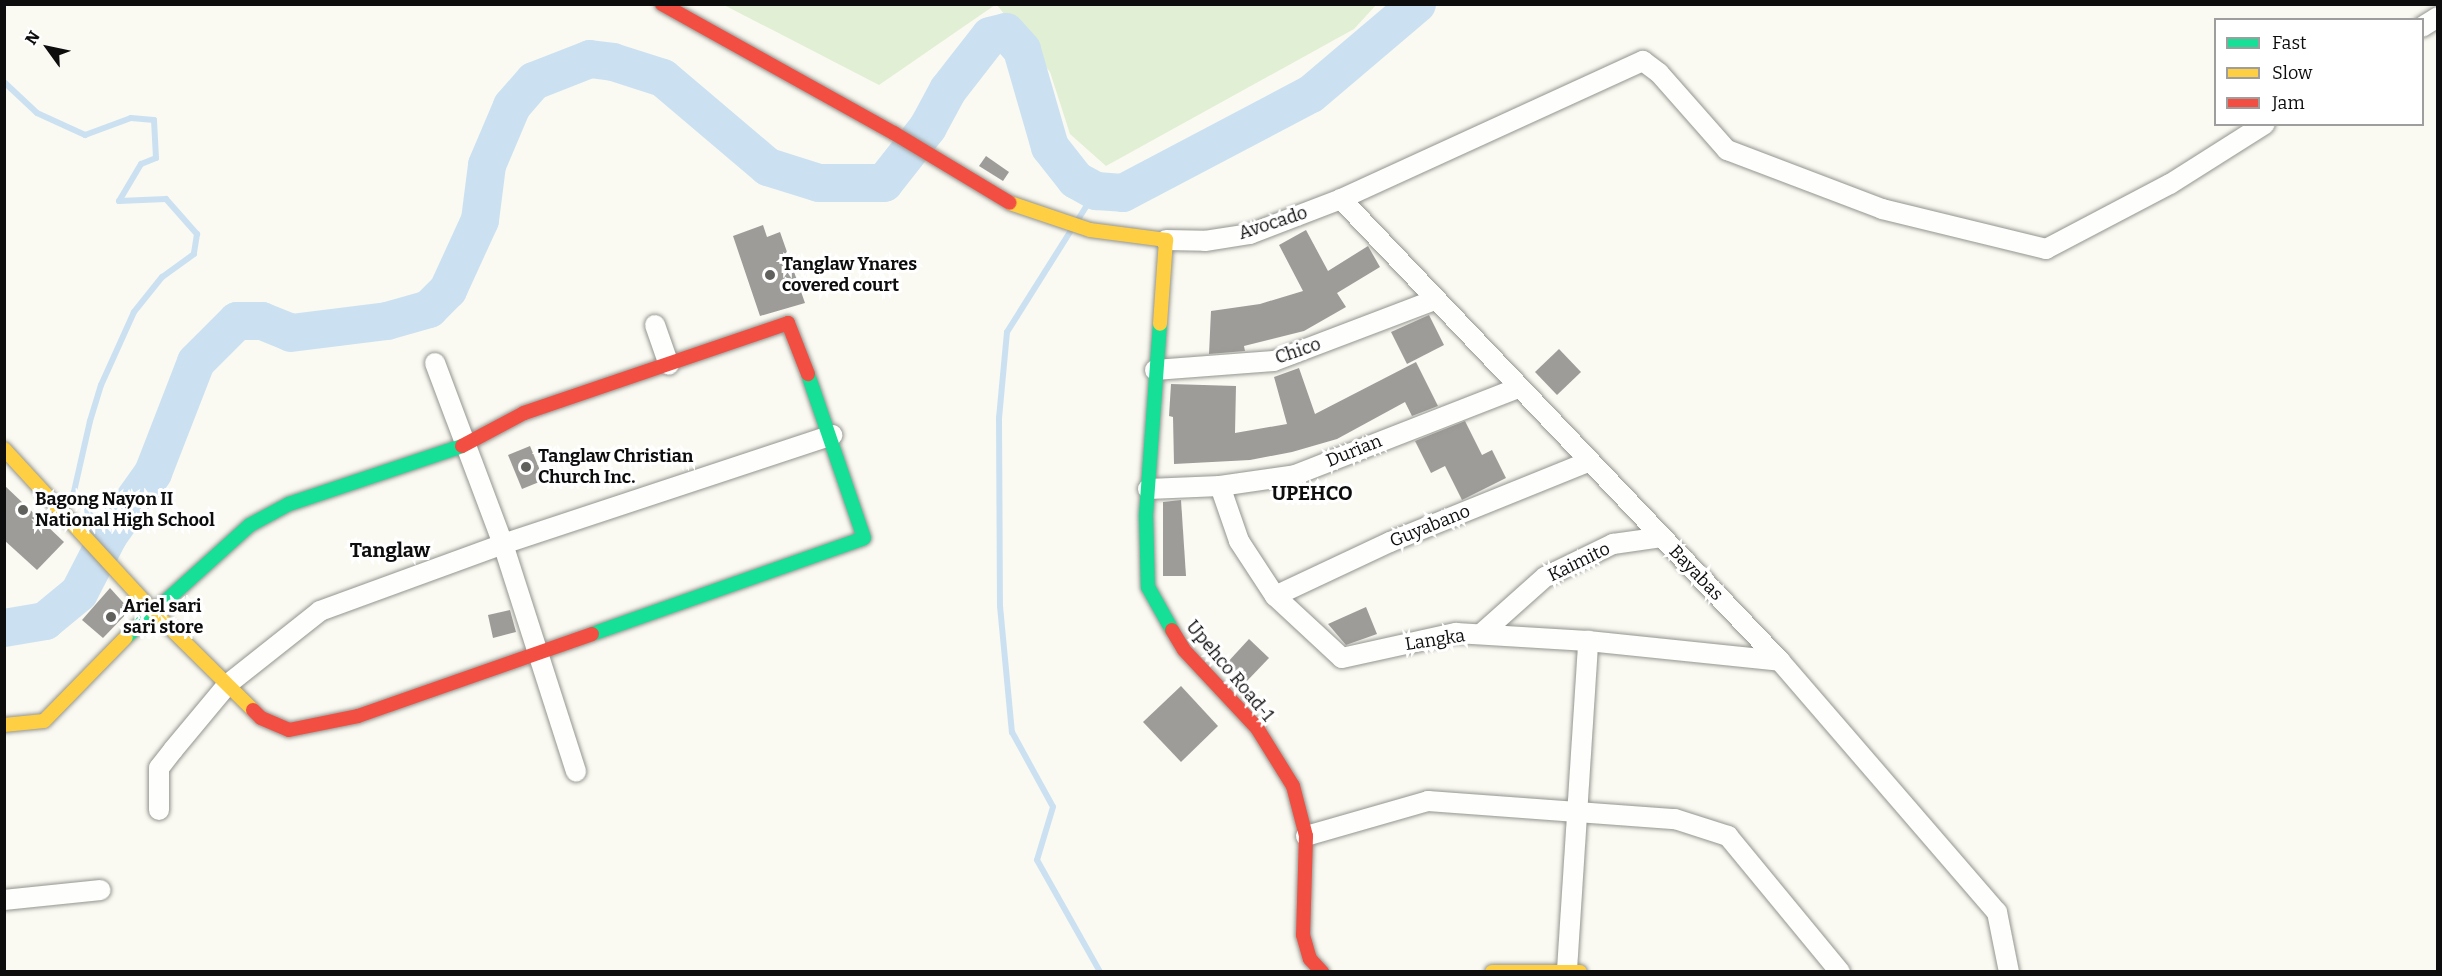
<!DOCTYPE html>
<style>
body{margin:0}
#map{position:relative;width:2442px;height:976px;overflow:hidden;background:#fafaf2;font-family:Bitter,serif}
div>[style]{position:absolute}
.green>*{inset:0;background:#e1efd4}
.stream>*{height:6px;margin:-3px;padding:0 3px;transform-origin:3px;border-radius:3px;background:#cbe1f2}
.river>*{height:38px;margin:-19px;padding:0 19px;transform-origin:19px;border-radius:19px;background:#cbe1f2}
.building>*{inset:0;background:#9e9c98}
.roads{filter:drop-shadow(0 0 2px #949490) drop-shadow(0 0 2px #949490)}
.street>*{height:20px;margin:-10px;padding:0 10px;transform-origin:10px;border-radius:10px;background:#fefefd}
.fast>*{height:14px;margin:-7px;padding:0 7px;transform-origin:7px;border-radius:7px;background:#16e098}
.slow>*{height:14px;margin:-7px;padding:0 7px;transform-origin:7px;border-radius:7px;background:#ffcf43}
.jam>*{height:14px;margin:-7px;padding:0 7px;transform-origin:7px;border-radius:7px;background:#f24e42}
.dots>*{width:16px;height:16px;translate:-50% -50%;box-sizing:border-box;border:3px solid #fff;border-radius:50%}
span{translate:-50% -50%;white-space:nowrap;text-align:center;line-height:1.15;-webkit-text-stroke:6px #fff;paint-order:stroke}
.street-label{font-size:18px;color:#0d0d0d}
.poi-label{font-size:18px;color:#0d0d0d;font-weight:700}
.left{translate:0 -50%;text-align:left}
.neighbourhood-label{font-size:20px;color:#0d0d0d;font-weight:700}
.frame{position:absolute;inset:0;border:6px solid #0d0d0d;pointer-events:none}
.legend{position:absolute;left:2214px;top:18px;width:210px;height:108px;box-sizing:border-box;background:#fff;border:2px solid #9e9e9e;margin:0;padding:8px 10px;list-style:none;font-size:18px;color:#0d0d0d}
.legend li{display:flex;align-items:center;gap:12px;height:30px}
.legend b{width:30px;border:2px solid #9e9e9e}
.north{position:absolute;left:18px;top:18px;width:60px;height:60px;-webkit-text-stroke:4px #fff;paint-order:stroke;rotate:303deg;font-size:16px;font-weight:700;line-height:24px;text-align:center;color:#0d0d0d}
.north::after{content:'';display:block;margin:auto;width:21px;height:27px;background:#0d0d0d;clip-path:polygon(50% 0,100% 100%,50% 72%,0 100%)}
</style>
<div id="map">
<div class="green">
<i style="clip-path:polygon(724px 5px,995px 4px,995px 5px,879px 85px)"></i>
<i style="clip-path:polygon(997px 5px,1376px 5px,1354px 29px,1106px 166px,1070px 134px,1050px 72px)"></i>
</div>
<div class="stream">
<i style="left:4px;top:82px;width:45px;rotate:43.2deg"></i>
<i style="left:37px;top:113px;width:53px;rotate:24.6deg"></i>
<i style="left:85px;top:135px;width:49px;rotate:-20.3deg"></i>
<i style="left:131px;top:118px;width:23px;rotate:5deg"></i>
<i style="left:154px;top:120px;width:38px;rotate:87deg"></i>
<i style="left:156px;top:158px;width:16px;rotate:158deg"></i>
<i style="left:141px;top:164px;width:43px;rotate:120.7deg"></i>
<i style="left:119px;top:201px;width:47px;rotate:-2.4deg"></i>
<i style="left:166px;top:199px;width:47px;rotate:48.5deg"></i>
<i style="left:197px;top:234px;width:20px;rotate:99deg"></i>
<i style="left:194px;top:254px;width:39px;rotate:144deg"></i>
<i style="left:162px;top:277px;width:45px;rotate:128.7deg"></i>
<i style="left:134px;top:312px;width:80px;rotate:114.3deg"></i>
<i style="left:101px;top:385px;width:38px;rotate:107deg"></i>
<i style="left:90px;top:421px;width:77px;rotate:102.8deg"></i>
<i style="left:73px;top:496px;width:53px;rotate:47.3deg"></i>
<i style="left:1079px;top:218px;width:32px;rotate:-58deg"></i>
<i style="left:1070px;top:232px;width:118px;rotate:122.2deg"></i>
<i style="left:1007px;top:332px;width:86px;rotate:95.3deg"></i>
<i style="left:999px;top:418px;width:188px;rotate:89.7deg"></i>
<i style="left:1000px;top:606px;width:127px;rotate:84.6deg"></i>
<i style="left:1012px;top:732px;width:85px;rotate:61.3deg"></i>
<i style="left:1053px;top:807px;width:55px;rotate:106.8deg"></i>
<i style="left:1037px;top:860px;width:129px;rotate:60.6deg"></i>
</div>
<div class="river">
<i style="left:4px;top:628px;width:42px;rotate:-9.7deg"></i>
<i style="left:45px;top:621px;width:44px;rotate:-39.5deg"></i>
<i style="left:79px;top:593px;width:65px;rotate:-62.7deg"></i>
<i style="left:109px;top:535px;width:76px;rotate:-54.6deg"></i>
<i style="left:153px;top:473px;width:119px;rotate:-68.8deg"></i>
<i style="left:196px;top:362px;width:58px;rotate:-45deg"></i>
<i style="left:237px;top:321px;width:25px"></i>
<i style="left:262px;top:321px;width:31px;rotate:22deg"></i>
<i style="left:291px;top:333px;width:97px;rotate:-7.1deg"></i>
<i style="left:387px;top:321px;width:44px;rotate:-15.9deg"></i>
<i style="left:429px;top:309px;width:27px;rotate:-45deg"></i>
<i style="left:448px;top:290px;width:77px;rotate:-65.4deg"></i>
<i style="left:480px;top:220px;width:55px;rotate:-82.7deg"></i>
<i style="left:487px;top:165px;width:64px;rotate:-67deg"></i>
<i style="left:512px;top:106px;width:33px;rotate:-49deg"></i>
<i style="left:534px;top:81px;width:60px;rotate:-21.4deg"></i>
<i style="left:590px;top:59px;width:23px;rotate:7deg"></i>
<i style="left:613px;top:62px;width:52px;rotate:17.7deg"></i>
<i style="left:663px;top:78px;width:138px;rotate:40.3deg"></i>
<i style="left:768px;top:167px;width:53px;rotate:17.4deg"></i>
<i style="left:819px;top:183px;width:65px"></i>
<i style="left:884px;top:183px;width:71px;rotate:-51.8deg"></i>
<i style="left:928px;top:127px;width:42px;rotate:-61.6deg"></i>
<i style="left:948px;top:90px;width:68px;rotate:-52.1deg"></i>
<i style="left:990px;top:36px;width:16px;rotate:-14deg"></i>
<i style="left:1006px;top:32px;width:24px;rotate:48deg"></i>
<i style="left:1022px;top:50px;width:101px;rotate:73.9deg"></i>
<i style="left:1050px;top:147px;width:42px;rotate:51.8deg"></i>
<i style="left:1076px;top:180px;width:23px;rotate:29deg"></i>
<i style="left:1096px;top:191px;width:27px;rotate:4deg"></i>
<i style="left:1123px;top:193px;width:212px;rotate:-27.8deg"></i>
<i style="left:1311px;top:94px;width:139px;rotate:-40.3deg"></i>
</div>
<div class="building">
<i style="clip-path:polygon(986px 156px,1009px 172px,1003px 181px,979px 166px)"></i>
<i style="clip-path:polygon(763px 225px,767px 237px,780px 232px,805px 303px,760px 316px,733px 236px)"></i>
<i style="clip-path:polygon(1306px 230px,1328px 271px,1368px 246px,1380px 267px,1337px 293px,1346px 307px,1304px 331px,1244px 346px,1245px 351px,1209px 354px,1211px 311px,1260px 304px,1303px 291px,1279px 245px)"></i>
<i style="clip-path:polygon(1429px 315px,1444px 345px,1407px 364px,1391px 332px)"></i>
<i style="clip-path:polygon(1559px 349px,1581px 372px,1557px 395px,1535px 372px)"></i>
<i style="clip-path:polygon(1416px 362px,1438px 406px,1412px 416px,1405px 402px,1337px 439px,1292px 452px,1250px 460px,1174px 464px,1173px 417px,1169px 416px,1171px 384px,1236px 386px,1235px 433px,1287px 424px,1274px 377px,1299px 368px,1315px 414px)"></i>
<i style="clip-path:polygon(1465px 421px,1482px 455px,1492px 450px,1506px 478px,1462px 500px,1445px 466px,1431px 473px,1415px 441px)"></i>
<i style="clip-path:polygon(530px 446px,544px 480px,522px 489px,508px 455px)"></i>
<i style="clip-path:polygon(4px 485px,64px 542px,37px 570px,4px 540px)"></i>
<i style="clip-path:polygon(1181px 500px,1186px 576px,1163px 576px,1163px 502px)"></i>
<i style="clip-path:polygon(110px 588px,130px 610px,103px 638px,82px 620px)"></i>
<i style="clip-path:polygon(1366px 607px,1377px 634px,1346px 645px,1328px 624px)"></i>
<i style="clip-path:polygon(510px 610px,516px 632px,493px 638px,488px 615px)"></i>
<i style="clip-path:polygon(1249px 639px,1269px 658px,1246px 682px,1226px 664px)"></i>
<i style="clip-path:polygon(1181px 686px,1218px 726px,1181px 762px,1143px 722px)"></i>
</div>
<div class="roads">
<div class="street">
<i style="left:2422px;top:27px;width:19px;rotate:-32deg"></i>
<i style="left:1341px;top:199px;width:637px;rotate:46.46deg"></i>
<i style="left:1780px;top:661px;width:332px;rotate:49.2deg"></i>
<i style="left:1997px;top:912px;width:61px;rotate:78.7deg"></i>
<i style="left:1166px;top:240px;width:39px;rotate:1deg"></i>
<i style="left:1205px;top:241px;width:46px;rotate:-8.8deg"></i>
<i style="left:1250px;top:234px;width:97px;rotate:-21deg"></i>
<i style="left:1341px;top:199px;width:332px;rotate:-24.6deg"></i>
<i style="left:1643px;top:61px;width:20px;rotate:37deg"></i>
<i style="left:1659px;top:73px;width:103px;rotate:48.6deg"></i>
<i style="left:1727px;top:150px;width:166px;rotate:20.8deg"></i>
<i style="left:1882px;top:209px;width:169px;rotate:13.7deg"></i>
<i style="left:2046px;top:249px;width:140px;rotate:-27.7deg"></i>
<i style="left:2170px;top:184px;width:112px;rotate:-32.3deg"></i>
<i style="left:655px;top:325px;width:42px;rotate:70.7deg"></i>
<i style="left:435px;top:363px;width:193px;rotate:69.4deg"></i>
<i style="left:503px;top:544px;width:239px;rotate:72.2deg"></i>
<i style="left:1155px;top:370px;width:119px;rotate:-4.3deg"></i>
<i style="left:1274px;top:361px;width:172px;rotate:-20.8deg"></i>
<i style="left:1220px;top:486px;width:58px;rotate:70.9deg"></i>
<i style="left:1239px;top:541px;width:66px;rotate:56.8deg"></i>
<i style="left:1275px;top:596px;width:91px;rotate:42.8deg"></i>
<i style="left:1342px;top:658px;width:117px;rotate:-12.4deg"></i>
<i style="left:1456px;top:633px;width:132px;rotate:3.5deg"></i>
<i style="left:1588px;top:641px;width:193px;rotate:5.9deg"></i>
<i style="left:1148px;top:489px;width:72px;rotate:-2.4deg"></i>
<i style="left:1220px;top:486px;width:76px;rotate:-8.3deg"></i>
<i style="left:1295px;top:475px;width:239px;rotate:-21.3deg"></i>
<i style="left:1275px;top:596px;width:127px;rotate:-25.2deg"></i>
<i style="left:1390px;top:542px;width:214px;rotate:-22deg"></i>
<i style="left:1481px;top:634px;width:86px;rotate:-41.7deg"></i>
<i style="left:1545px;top:577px;width:76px;rotate:-25.9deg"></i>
<i style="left:1613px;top:544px;width:49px;rotate:-8.1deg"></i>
<i style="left:159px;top:810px;width:42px;rotate:-90deg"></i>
<i style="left:159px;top:768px;width:23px;rotate:-52deg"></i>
<i style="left:173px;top:750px;width:86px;rotate:-50.2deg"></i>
<i style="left:228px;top:684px;width:117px;rotate:-38.4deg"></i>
<i style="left:320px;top:611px;width:195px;rotate:-20.1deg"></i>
<i style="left:503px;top:544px;width:347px;rotate:-18.3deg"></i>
<i style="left:1306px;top:836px;width:127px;rotate:-16deg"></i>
<i style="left:1428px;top:801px;width:248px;rotate:4.2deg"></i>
<i style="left:1675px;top:819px;width:56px;rotate:17.8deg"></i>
<i style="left:1728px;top:836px;width:176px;rotate:50.5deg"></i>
<i style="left:4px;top:900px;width:97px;rotate:-5.9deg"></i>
<i style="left:1567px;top:970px;width:330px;rotate:-86.3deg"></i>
</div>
<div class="fast">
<i style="left:1160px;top:324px;width:193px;rotate:94.2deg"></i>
<i style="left:1146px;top:516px;width:71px;rotate:88.4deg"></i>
<i style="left:1148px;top:587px;width:49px;rotate:60.8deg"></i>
<i style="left:592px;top:634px;width:288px;rotate:-19.4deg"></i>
<i style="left:864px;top:538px;width:173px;rotate:-108.9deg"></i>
<i style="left:126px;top:637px;width:167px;rotate:-42.1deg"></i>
<i style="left:250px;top:525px;width:44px;rotate:-28.3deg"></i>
<i style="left:289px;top:504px;width:182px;rotate:-18.5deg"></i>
</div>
<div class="slow">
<i style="left:1010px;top:203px;width:84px;rotate:18.6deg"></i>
<i style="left:1090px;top:230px;width:77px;rotate:7.5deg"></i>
<i style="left:1166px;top:240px;width:84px;rotate:94.1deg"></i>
<i style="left:4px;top:449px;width:219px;rotate:47.4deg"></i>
<i style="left:152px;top:610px;width:142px;rotate:44.7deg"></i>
<i style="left:4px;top:725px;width:40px;rotate:-5.7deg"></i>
<i style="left:44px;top:721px;width:117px;rotate:-45.7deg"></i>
<i style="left:1492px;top:972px;width:88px"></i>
</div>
<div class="jam">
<i style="left:662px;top:4px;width:265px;rotate:29.1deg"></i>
<i style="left:894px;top:133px;width:135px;rotate:31.1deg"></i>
<i style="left:462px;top:446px;width:70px;rotate:-28deg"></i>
<i style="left:524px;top:413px;width:279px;rotate:-18.8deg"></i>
<i style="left:788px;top:323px;width:55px;rotate:68.6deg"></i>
<i style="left:1172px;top:630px;width:23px;rotate:59deg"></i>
<i style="left:1184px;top:650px;width:107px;rotate:46.9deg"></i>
<i style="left:1257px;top:728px;width:68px;rotate:58.2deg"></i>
<i style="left:1293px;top:786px;width:52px;rotate:75.4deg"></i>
<i style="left:1306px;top:836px;width:99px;rotate:91.7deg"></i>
<i style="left:1303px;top:935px;width:25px;rotate:74deg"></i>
<i style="left:1310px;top:959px;width:18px;rotate:47deg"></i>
<i style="left:253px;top:710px;width:11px;rotate:45deg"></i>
<i style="left:261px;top:718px;width:30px;rotate:23deg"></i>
<i style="left:289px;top:730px;width:70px;rotate:-11.5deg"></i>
<i style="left:358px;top:716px;width:248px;rotate:-19.3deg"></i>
</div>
</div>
<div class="dots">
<i style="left:770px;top:275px;background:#60605d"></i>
<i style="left:526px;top:467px;background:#60605d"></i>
<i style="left:23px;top:510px;background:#60605d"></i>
<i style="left:111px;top:617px;background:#60605d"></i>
</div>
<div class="street-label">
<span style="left:1273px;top:223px;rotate:-18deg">Avocado</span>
<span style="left:1298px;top:351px;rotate:-19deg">Chico</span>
<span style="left:1354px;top:451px;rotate:-22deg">Durian</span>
<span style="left:1430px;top:526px;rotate:-22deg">Guyabano</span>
<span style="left:1579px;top:562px;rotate:-26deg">Kaimito</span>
<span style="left:1696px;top:573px;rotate:46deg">Bayabas</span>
<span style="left:1435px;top:640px;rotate:-9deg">Langka</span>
<span style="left:1230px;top:671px;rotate:50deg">Upehco Road-1</span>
</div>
<div class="poi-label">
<span class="left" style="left:782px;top:275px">Tanglaw Ynares<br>covered court</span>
<span class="left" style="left:538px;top:467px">Tanglaw Christian<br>Church Inc.</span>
<span class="left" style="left:35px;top:510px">Bagong Nayon II<br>National High School</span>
<span class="left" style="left:123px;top:617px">Ariel sari<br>sari store</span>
</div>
<div class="neighbourhood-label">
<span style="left:1312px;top:493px">UPEHCO</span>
<span style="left:390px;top:550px">Tanglaw</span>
</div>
<div class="frame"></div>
<ul class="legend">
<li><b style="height:8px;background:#16e098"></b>Fast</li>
<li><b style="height:8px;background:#ffcf43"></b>Slow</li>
<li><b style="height:8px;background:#f24e42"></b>Jam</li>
</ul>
<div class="north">N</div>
</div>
